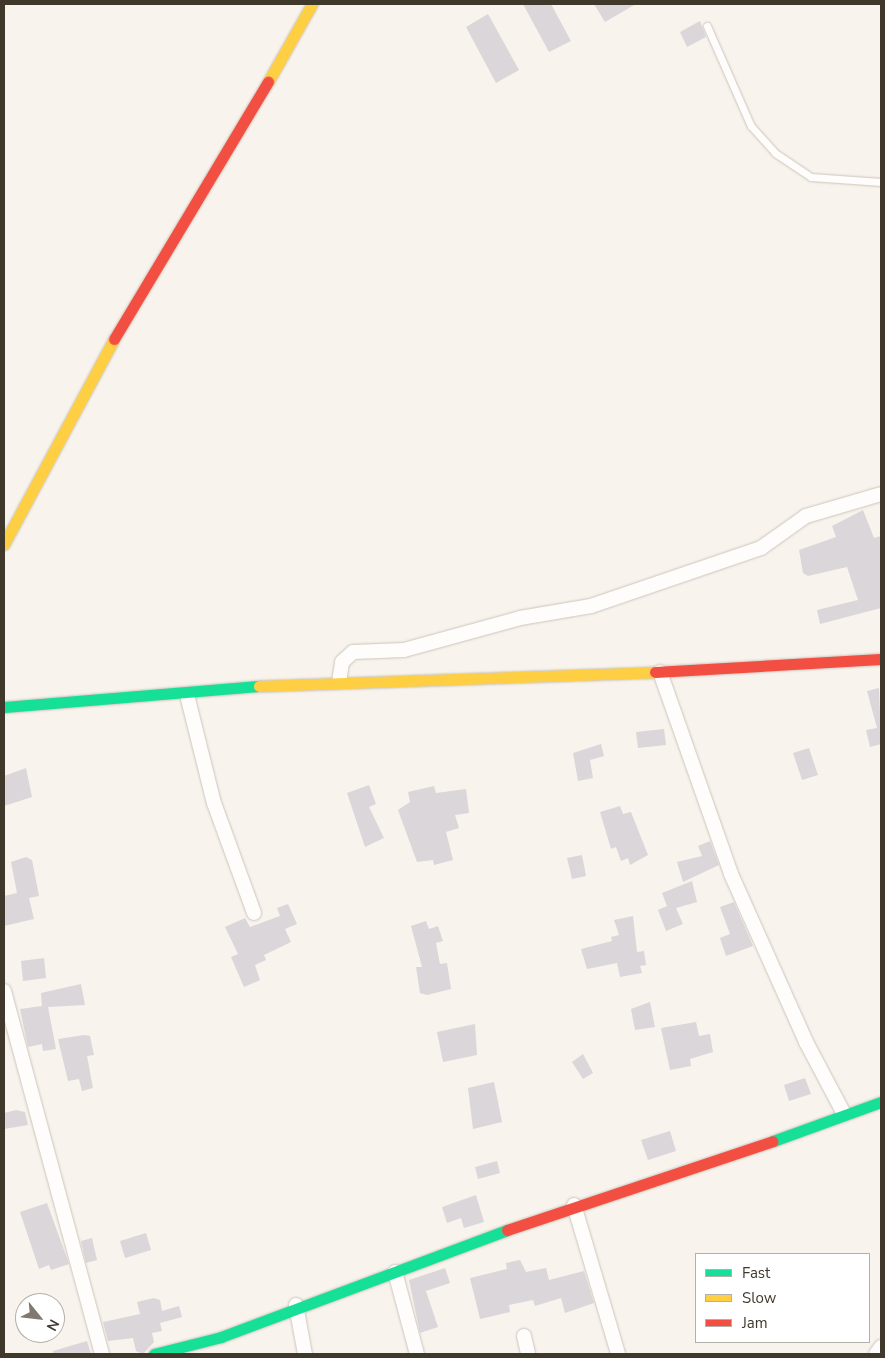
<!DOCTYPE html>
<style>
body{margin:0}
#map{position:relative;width:885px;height:1358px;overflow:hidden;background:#f8f3ec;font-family:"Nunito Sans",sans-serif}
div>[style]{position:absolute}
.building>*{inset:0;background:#dbd6da}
.roads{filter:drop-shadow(0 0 1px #cbc5bd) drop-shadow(0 0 1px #cbc5bd)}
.lane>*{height:7px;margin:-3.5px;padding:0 3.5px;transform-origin:3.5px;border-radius:3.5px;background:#fefdfc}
.street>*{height:14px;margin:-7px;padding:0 7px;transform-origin:7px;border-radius:7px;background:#fefdfc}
.fast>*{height:11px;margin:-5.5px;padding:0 5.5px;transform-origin:5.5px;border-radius:5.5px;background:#16e098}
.slow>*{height:11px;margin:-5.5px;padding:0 5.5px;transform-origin:5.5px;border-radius:5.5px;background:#ffcf43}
.jam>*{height:11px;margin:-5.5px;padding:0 5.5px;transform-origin:5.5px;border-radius:5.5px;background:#f24e42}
span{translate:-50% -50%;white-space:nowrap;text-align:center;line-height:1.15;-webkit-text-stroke:4.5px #fff;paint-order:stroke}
.frame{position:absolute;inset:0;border:5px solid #41382c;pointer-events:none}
.legend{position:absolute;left:695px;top:1253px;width:175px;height:90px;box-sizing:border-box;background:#fff;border:1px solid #b3afab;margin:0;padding:6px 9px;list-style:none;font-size:15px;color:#41382c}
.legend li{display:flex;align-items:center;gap:10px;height:25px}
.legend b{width:25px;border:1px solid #b3afab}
.north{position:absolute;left:15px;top:1293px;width:50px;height:50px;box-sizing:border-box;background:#fff;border:1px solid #b3afab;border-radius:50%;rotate:119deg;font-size:14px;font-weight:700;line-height:20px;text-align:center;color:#41382c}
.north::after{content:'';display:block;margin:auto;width:18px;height:22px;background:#81796f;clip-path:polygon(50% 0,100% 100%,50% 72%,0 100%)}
</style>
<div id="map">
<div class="building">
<i style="clip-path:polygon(523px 4px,551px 4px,571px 41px,549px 52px)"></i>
<i style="clip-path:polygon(594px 4px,636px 4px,605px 22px)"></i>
<i style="clip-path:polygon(488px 14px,519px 70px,496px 83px,466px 27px)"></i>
<i style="clip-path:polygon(700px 21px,706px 37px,687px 47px,680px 32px)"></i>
<i style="clip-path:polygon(863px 510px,874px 538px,881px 536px,881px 608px,820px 624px,817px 610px,858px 600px,847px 567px,808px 576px,803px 573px,799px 550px,836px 537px,832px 526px)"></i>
<i style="clip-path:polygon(879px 688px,881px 744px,870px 747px,866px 730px,877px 728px,867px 691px)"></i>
<i style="clip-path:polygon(664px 729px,666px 745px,638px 748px,636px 732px)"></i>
<i style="clip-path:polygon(601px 744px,604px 756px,590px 760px,593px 778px,578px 781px,573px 753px)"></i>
<i style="clip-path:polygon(809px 748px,818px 775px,802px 780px,793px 753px)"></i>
<i style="clip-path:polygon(26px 768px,32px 797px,4px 806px,4px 776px)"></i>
<i style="clip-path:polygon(369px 785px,376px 804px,369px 807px,384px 838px,365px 847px,347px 793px)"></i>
<i style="clip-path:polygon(434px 786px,436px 793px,466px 789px,469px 813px,455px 815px,459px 828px,446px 832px,453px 860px,434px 865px,433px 860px,417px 862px,398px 810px,410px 802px,408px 792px)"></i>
<i style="clip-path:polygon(620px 806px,623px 814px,631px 812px,648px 855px,630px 865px,628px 858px,621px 861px,616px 847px,611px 849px,600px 812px)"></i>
<i style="clip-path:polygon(710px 841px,719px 865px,683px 882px,677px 862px,702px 856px,698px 846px)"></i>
<i style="clip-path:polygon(582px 855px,586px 876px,572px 879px,567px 858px)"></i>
<i style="clip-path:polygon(26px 857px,32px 860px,39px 896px,29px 898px,34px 919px,4px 926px,4px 896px,17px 893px,11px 862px)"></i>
<i style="clip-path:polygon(692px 881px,697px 902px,676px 908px,683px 924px,666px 931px,658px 910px,667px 906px,662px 893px)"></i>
<i style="clip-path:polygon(734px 902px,753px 946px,726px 956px,720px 938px,730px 934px,720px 907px)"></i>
<i style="clip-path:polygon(288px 904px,297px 924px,285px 929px,291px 942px,264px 955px,266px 960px,255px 965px,260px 980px,244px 987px,231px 957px,238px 954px,225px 927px,245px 918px,250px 927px,280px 916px,277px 908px)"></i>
<i style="clip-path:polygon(633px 916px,637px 952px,644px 951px,646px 965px,640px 966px,642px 973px,620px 977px,617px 963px,587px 969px,581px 949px,612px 941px,611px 937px,619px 935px,614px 920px)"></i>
<i style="clip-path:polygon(426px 921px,429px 929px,438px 926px,443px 941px,436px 943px,440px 964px,447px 963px,451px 989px,427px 995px,420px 993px,416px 967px,422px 967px,411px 926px)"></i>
<i style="clip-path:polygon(44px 958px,46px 978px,23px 981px,21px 961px)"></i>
<i style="clip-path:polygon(81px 984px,85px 1005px,48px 1007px,56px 1049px,43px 1051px,42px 1044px,28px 1047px,20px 1009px,42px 1006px,41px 993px)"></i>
<i style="clip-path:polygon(650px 1002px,655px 1027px,635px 1030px,631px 1009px)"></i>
<i style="clip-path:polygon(696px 1022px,699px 1036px,710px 1034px,713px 1052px,690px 1059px,691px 1066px,670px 1070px,661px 1028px)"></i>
<i style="clip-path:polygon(475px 1024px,477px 1055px,443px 1062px,437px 1032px)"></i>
<i style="clip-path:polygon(84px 1035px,90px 1036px,94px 1055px,87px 1056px,93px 1088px,82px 1091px,79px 1079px,68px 1081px,58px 1039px)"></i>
<i style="clip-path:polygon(583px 1054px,593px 1073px,583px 1079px,572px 1062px)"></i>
<i style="clip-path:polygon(805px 1078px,811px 1094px,789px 1101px,784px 1085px)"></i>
<i style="clip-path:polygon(494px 1082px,502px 1122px,473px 1129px,468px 1088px)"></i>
<i style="clip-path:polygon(16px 1110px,25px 1112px,28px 1125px,4px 1129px,4px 1113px)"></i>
<i style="clip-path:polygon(670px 1131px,676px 1151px,648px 1160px,641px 1140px)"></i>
<i style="clip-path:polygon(497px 1161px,500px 1173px,478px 1179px,475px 1167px)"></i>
<i style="clip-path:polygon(476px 1195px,484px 1222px,464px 1228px,461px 1218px,447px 1223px,442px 1207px)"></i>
<i style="clip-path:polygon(47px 1203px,69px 1264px,51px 1270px,49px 1265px,39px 1269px,20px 1212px)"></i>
<i style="clip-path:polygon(146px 1233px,151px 1250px,125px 1258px,120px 1241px)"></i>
<i style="clip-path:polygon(92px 1238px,97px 1260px,86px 1263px,81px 1241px)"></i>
<i style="clip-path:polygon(520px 1260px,526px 1272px,546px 1268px,549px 1280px,584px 1271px,594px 1303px,565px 1313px,561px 1298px,535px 1306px,533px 1300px,509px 1305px,510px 1312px,480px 1319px,470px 1278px,507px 1269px,506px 1263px)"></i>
<i style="clip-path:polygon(445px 1268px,450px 1283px,426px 1291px,438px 1327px,420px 1333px,409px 1280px)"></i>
<i style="clip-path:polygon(154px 1298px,160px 1300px,162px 1311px,179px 1306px,182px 1317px,160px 1323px,162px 1331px,152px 1333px,154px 1342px,143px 1354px,136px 1351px,133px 1338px,108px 1341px,103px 1322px,140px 1314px,137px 1302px)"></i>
<i style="clip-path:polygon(87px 1341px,91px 1354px,53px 1354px,53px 1351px)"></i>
</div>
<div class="roads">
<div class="lane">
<i style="left:707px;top:26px;width:109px;rotate:66.3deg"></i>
<i style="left:751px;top:126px;width:36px;rotate:48deg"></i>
<i style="left:775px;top:153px;width:43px;rotate:33.7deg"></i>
<i style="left:811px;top:177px;width:70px;rotate:4.1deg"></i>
</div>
<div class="street">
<i style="left:660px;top:672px;width:214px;rotate:70.6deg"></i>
<i style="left:731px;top:874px;width:184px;rotate:65.9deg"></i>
<i style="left:806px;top:1042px;width:79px;rotate:62.1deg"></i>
<i style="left:339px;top:682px;width:20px;rotate:-81deg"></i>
<i style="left:342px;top:662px;width:15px;rotate:-42deg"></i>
<i style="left:353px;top:652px;width:51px;rotate:-2.2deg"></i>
<i style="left:404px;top:650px;width:120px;rotate:-15.4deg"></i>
<i style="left:520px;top:618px;width:72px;rotate:-9.6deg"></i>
<i style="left:591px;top:606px;width:180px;rotate:-18.8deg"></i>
<i style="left:761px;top:548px;width:55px;rotate:-35.4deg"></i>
<i style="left:806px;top:516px;width:78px;rotate:-16.3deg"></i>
<i style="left:187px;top:695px;width:111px;rotate:76deg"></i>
<i style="left:214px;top:803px;width:117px;rotate:70deg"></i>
<i style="left:4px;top:991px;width:376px;rotate:74.9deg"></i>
<i style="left:574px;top:1205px;width:155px;rotate:73.5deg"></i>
<i style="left:395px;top:1272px;width:85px;rotate:75deg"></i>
<i style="left:296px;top:1305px;width:50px;rotate:79.6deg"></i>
<i style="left:524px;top:1336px;width:18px;rotate:77deg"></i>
<i style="left:876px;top:1354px;width:9px;rotate:-54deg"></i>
</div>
<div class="fast">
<i style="left:4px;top:707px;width:256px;rotate:-4.7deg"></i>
<i style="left:773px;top:1141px;width:115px;rotate:-19.9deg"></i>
<i style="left:154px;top:1354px;width:69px;rotate:-14.2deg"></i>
<i style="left:221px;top:1337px;width:305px;rotate:-20.5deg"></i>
</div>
<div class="slow">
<i style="left:268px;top:82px;width:90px;rotate:-60.6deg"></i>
<i style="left:4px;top:544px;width:233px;rotate:-61.8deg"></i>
<i style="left:259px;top:686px;width:396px;rotate:-2deg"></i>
</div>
<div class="jam">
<i style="left:114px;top:339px;width:300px;rotate:-59.1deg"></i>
<i style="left:655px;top:672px;width:226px;rotate:-3.3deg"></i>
<i style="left:507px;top:1230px;width:280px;rotate:-18.5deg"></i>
</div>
</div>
<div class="frame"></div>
<ul class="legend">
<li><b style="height:6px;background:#16e098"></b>Fast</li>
<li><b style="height:6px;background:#ffcf43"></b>Slow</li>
<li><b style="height:6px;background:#f24e42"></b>Jam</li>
</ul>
<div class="north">N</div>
</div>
